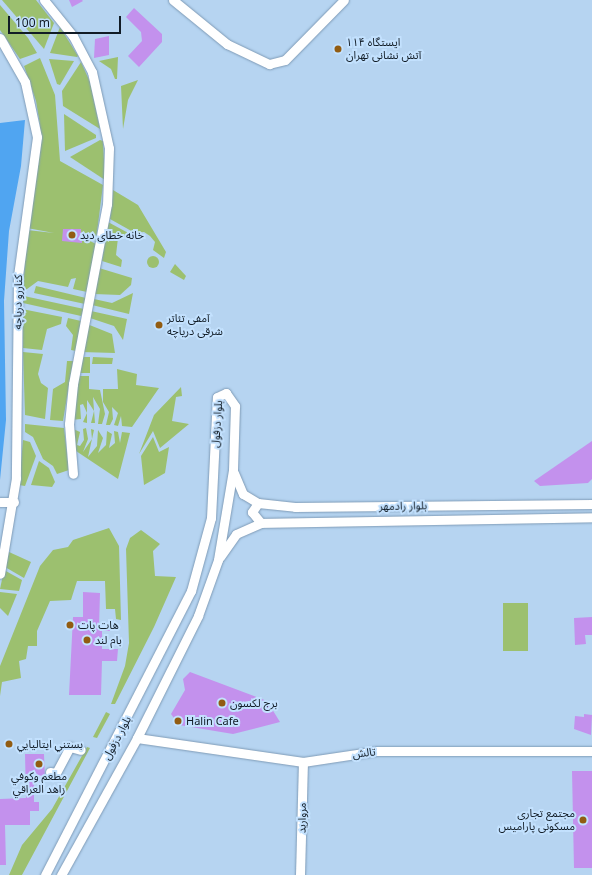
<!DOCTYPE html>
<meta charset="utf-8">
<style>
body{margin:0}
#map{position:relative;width:592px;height:875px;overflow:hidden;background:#b6d4f1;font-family:"Noto Sans","Noto Sans Arabic",sans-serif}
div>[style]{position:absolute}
.green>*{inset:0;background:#9cc06f}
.round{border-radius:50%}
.water>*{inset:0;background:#50a5f1}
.building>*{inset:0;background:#c391ed}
.roads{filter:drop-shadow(0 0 1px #7f9bb6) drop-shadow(0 0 1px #7f9bb6)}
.minor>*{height:9px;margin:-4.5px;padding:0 4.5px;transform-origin:4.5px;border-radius:4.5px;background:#fff}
.dots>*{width:11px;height:11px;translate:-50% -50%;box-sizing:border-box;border:2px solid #c3e1fe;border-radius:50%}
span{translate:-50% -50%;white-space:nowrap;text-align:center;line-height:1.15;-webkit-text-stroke:4px #c3e1fe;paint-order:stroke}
.poi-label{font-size:11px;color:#111c26}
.left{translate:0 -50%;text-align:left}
.right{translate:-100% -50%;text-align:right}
.street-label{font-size:11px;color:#111c26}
.scale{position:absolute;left:8px;top:16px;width:113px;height:18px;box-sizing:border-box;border:2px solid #111c26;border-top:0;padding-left:5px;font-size:12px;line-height:14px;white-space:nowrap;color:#111c26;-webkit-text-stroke:3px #c3e1fe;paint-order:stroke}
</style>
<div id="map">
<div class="green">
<i style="clip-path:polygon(2px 0,36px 0,54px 23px,44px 49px)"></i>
<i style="clip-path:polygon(0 5px,28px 38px,37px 53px,20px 59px,0 30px)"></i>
<i style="clip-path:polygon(60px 27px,78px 56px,77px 57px,50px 53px)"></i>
<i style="clip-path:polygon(118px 57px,117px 79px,115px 79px,111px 69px,99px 61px)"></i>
<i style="clip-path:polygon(40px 58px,55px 95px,60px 161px,103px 185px,96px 240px,88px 240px,96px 244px,87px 292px,73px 289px,76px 278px,71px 279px,68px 287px,38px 281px,23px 292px,27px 230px,54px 233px,27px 228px,39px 160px,40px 125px,36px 101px,24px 66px)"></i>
<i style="clip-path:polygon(49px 59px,74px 61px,60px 85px,57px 84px)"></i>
<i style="clip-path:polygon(81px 62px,90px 82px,100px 129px,63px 106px,62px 91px)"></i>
<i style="clip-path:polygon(138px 80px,128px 100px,123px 129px,121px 86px)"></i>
<i style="clip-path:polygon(64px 114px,96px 135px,96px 138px,65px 151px)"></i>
<i style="clip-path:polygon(100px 140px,103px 141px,105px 180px,70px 157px)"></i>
<i style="clip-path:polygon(113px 190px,138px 205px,166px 252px,164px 258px,153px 250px,155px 242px,150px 236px,144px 232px,135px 233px,110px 219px)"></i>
<i style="clip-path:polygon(108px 222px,132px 235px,118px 238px,116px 255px,122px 260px,121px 267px,102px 261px)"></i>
<i class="round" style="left:147px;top:256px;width:12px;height:12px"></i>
<i style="clip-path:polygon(175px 264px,186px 276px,184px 280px,170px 272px)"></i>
<i style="clip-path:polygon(99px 268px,132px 278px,131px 285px,120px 295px,94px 294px)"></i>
<i style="clip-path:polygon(36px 286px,86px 298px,85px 304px,34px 293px)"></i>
<i style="clip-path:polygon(133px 293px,129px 314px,92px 305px,94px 299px,112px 303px)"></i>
<i style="clip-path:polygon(24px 296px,84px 309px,81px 316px,23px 303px)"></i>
<i style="clip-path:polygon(22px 309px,62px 317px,61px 324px,47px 329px,42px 350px,23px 348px)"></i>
<i style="clip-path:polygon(91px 311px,127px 319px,123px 340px,114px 326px,90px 318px)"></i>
<i style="clip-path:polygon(68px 318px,81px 321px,76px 351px,71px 350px,73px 335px,66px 326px)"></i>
<i style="clip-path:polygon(87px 324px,112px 334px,115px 353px,81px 352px)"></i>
<i style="clip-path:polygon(23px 352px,43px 354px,38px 374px,41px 383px,48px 388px,45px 419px,25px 415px)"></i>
<i style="clip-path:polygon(81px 357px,90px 357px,90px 373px,78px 373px)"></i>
<i style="clip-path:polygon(93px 357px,113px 358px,112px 364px,92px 364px)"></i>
<i style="clip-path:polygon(67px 361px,73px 361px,63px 421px,50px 420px,53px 389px,65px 382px)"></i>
<i style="clip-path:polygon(117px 369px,137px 374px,136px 385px,159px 388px,132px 427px,122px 426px,121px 416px,118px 426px,114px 425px,118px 413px,112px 407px,113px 419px,110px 425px,106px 425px,109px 412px,103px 402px,103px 389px,118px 389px)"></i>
<i style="clip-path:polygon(77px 376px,89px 376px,89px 389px,100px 390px,105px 414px,102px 424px,98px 424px,100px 409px,93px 397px,95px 423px,91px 423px,94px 411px,87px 400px,87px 423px,83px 422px,87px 413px,83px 404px,80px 405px,81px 419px,71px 420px)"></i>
<i style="clip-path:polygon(181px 387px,182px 396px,176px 397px,172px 421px,189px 424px,160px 448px,153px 431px,139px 454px,154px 415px)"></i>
<i style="clip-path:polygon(25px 424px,64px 428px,69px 470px,57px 474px,53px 466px,43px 459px,33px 437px,25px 432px)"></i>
<i style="clip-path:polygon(71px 428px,80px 432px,77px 445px,80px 446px,84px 440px,83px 429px,86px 428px,88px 439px,83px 452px,92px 439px,91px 429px,94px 430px,88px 457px,97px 446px,98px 430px,103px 438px,98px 453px,106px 445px,107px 431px,112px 434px,109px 448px,115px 443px,114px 431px,118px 432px,120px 443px,122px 432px,130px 433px,118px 479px,73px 449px)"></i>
<i style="clip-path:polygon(153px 437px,159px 452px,169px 447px,165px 473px,144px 485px,141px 456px)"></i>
<i style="clip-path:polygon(23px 440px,30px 442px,36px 456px,25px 486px,19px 485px)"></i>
<i style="clip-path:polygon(39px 461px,49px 468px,55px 482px,52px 487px,31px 485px)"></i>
<i style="clip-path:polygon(109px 528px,119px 546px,121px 620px,116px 619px,115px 609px,106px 609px,105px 581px,77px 581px,71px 600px,50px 601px,37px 631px,37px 646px,28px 646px,26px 659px,19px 661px,21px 678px,2px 682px,0 696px,0 666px,40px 566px,53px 550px,68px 547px,73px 540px)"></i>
<i style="clip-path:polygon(141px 530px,160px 544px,153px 551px,155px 576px,176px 577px,154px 627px,115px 704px,111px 704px,125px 666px,129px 643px,126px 549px,130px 538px)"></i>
<i style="clip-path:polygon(9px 552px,31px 562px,24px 578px,5px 567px)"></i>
<i style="clip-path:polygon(4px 570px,22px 580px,19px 591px,0 589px)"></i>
<i style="clip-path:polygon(0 592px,17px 594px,8px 616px,0 608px)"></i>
<i style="clip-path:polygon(503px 603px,528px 603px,528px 651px,503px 651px)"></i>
<i style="clip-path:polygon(106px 712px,110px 714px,97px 738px,93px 737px)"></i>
<i style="clip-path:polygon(87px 747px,90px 748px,22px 875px,9px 875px,22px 845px,52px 809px)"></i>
</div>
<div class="water">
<i style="clip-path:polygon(25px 120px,21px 166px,9px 231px,4px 301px,6px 420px,0 480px,0 123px)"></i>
</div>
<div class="building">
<i style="clip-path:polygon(69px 0,82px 0,83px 1px,72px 7px)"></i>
<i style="clip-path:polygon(134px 8px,162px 34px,162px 42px,139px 67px,128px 56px,142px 41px,141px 32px,126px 17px)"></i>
<i style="clip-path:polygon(109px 36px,109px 55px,94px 58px,95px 39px)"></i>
<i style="clip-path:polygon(63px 229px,81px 229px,82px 243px,62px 241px)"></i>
<i style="clip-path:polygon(592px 441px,592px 479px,588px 483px,540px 486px,534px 481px)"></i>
<i style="clip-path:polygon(83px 592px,100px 593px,99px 628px,111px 628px,111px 631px,102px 631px,102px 649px,118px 649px,117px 661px,102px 661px,101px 695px,69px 695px,73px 617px,83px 617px)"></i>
<i style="clip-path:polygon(592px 617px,592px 635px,585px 635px,586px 644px,575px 645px,574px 618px)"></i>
<i style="clip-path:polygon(190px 672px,267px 701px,280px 722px,233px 734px,179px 725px,171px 714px,185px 690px,183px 679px)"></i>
<i style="clip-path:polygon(584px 714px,592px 715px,591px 735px,574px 729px,575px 716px,584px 717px)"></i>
<i style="clip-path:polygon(25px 754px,44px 754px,45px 781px,34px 782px,34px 802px,39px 802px,39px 811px,30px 811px,30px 825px,5px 825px,6px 865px,0 865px,0 799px,26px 798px)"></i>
<i style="clip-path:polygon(572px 771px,592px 771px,592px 868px,574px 868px)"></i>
</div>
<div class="roads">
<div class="minor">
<i style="left:44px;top:0;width:46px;rotate:51.1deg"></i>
<i style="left:73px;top:36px;width:41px;rotate:62.2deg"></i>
<i style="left:92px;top:72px;width:78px;rotate:77.4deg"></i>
<i style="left:109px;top:148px;width:56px;rotate:92deg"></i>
<i style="left:107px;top:204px;width:183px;rotate:100.7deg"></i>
<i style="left:73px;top:384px;width:40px;rotate:95.7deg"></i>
<i style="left:69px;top:424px;width:50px;rotate:85.4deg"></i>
<i style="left:173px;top:0;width:70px;rotate:39.2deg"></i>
<i style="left:227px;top:44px;width:47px;rotate:25.5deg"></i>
<i style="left:269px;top:64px;width:16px;rotate:-14deg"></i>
<i style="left:285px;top:60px;width:84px;rotate:-45.5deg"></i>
<i style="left:0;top:38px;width:51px;rotate:60.4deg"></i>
<i style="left:25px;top:82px;width:56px;rotate:77.7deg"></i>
<i style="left:37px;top:137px;width:140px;rotate:97.8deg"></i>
<i style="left:18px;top:276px;width:202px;rotate:90.6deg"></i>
<i style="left:16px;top:478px;width:97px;rotate:99.5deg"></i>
<i style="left:234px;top:473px;width:23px;rotate:67deg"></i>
<i style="left:243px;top:494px;width:17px;rotate:31deg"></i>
<i style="left:258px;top:503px;width:37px;rotate:6deg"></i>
<i style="left:295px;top:507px;width:297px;rotate:-0.6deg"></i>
<i style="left:0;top:502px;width:14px"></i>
<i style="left:258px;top:503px;width:11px;rotate:124deg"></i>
<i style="left:252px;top:512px;width:14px;rotate:51deg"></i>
<i style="left:220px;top:557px;width:28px;rotate:-55deg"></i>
<i style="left:236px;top:534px;width:27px;rotate:-24deg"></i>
<i style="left:261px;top:523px;width:331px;rotate:-1deg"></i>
<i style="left:137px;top:738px;width:168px;rotate:8.2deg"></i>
<i style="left:303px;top:762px;width:75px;rotate:-8.5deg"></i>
<i style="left:377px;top:751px;width:215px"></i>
<i style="left:50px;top:772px;width:6px;rotate:9deg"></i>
<i style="left:56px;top:773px;width:30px;rotate:-62deg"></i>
<i style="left:70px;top:747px;width:11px;rotate:15deg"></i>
<i style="left:45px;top:875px;width:319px;rotate:-62.8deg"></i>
<i style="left:191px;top:591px;width:76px;rotate:-74.7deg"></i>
<i style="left:211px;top:518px;width:121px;rotate:-87.2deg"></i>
<i style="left:217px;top:397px;width:10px;rotate:-24deg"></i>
<i style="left:226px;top:393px;width:16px;rotate:55deg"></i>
<i style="left:235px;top:406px;width:64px;rotate:91.8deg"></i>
<i style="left:233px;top:470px;width:91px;rotate:99.5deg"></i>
<i style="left:218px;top:560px;width:59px;rotate:109.7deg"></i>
<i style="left:198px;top:616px;width:136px;rotate:116.6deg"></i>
<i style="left:137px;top:738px;width:157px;rotate:119deg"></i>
<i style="left:300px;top:875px;width:113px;rotate:-88.5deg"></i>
</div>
</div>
<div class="dots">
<i style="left:338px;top:49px;background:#925c12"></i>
<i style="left:72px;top:235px;background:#925c12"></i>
<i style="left:159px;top:325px;background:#925c12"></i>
<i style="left:70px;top:625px;background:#925c12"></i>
<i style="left:87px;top:640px;background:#925c12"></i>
<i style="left:222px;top:703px;background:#925c12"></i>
<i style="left:178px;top:721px;background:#925c12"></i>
<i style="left:9px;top:744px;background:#925c12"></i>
<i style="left:39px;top:764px;background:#925c12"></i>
<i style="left:583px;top:820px;background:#925c12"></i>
</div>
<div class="poi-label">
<span class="left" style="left:346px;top:49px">ایستگاه ۱۱۴<br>آتش نشانی تهران</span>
<span class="left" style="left:80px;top:235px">خانه خطای دید</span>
<span class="left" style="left:167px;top:325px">آمفی تئاتر<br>شرقی دریاچه</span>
<span class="left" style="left:78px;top:625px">هات پات</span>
<span class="left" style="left:95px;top:640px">بام لند</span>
<span class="left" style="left:230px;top:703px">برج لکسون</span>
<span class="left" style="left:186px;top:721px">Halin Cafe</span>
<span class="left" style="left:17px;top:744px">بستني ايتاليايي</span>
<span style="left:39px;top:783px">مطعم وكوفي<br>زاهد العراقي</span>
<span class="right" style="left:575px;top:820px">مجتمع تجاری<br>مسکونی پارامیس</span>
</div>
<div class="street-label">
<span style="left:18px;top:302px;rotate:-89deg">کناررو دریاچه</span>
<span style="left:217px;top:424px;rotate:-86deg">بلوار دزفول</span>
<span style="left:403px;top:506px;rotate:-1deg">بلوار رادمهر</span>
<span style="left:117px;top:738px;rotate:-62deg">بلوار دزفول</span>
<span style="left:364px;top:753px;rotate:-7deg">تالش</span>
<span style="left:302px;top:818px;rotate:-89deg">مروارید</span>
</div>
<div class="scale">100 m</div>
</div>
